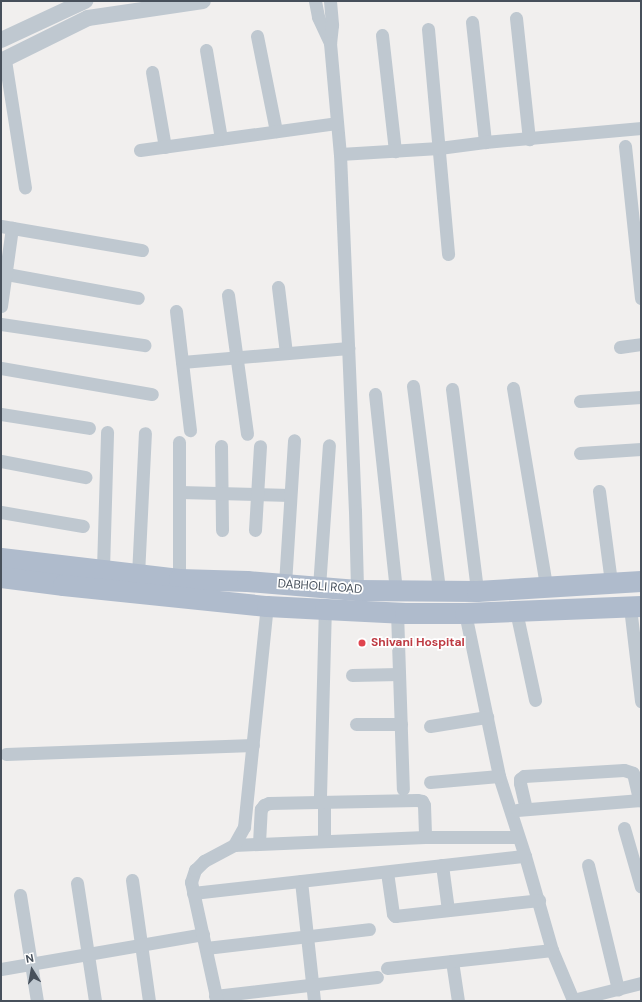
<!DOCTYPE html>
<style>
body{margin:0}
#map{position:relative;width:642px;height:1002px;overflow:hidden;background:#f1efee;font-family:"DM Sans",sans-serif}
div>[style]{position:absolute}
.minor>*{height:13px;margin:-6.5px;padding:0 6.5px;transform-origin:6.5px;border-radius:6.5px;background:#bfc8d0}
.tertiary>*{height:16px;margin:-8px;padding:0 8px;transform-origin:8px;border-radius:8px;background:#bfc8d0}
.primary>*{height:21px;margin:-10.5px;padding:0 10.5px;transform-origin:10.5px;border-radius:10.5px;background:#afbbcc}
.dots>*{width:11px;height:11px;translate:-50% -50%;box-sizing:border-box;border:2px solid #fff;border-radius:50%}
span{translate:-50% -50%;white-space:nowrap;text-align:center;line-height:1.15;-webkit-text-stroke:3.5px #fff;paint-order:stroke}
.street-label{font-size:12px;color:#47505b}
.health-label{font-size:12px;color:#be3a42;font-weight:700}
.left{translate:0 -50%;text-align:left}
.frame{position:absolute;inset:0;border:2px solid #47505b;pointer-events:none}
.north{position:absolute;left:12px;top:950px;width:40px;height:40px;-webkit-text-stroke:3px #fff;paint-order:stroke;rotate:349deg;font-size:11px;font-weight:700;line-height:16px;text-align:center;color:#47505b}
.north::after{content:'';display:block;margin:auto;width:14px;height:18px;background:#47505b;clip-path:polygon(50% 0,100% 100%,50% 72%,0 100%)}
</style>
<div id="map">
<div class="minor">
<i style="left:315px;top:1px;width:16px;rotate:79deg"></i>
<i style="left:318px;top:17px;width:29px;rotate:65deg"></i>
<i style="left:330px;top:1px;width:24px;rotate:85deg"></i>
<i style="left:332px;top:25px;width:18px;rotate:96deg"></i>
<i style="left:330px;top:43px;width:111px;rotate:84.9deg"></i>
<i style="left:340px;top:154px;width:357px;rotate:87.6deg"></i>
<i style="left:355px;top:511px;width:79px;rotate:88.5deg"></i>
<i style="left:516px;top:18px;width:122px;rotate:83.9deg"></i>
<i style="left:472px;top:22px;width:121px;rotate:83.8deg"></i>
<i style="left:428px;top:29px;width:226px;rotate:84.9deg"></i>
<i style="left:382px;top:35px;width:117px;rotate:83.6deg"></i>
<i style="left:257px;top:36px;width:97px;rotate:78.7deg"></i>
<i style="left:206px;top:50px;width:90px;rotate:80.4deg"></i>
<i style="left:5px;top:60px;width:129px;rotate:81.1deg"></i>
<i style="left:152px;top:72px;width:76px;rotate:80.2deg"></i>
<i style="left:625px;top:146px;width:153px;rotate:84deg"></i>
<i style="left:140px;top:150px;width:198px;rotate:-7.8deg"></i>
<i style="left:340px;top:154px;width:99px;rotate:-3.5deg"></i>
<i style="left:439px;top:148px;width:46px;rotate:-7.4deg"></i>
<i style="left:485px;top:142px;width:157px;rotate:-5.1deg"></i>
<i style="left:1px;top:226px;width:143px;rotate:9.7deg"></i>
<i style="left:1px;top:273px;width:139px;rotate:10.3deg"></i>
<i style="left:278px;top:287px;width:66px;rotate:83.1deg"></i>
<i style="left:228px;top:295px;width:140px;rotate:82.2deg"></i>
<i style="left:1px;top:306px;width:79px;rotate:-82deg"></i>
<i style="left:176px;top:311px;width:120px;rotate:83.3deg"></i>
<i style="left:1px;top:324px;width:145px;rotate:8.4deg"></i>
<i style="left:620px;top:347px;width:21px;rotate:-8deg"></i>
<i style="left:182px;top:362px;width:167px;rotate:-4.8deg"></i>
<i style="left:1px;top:368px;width:153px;rotate:9.8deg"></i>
<i style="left:413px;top:386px;width:206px;rotate:82.7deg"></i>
<i style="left:513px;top:388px;width:201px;rotate:80.5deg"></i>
<i style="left:452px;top:389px;width:204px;rotate:82.9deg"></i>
<i style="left:375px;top:394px;width:198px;rotate:83.9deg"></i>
<i style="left:580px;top:401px;width:61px;rotate:-3.8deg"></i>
<i style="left:1px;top:414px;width:89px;rotate:9deg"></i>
<i style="left:221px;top:446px;width:84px;rotate:89.3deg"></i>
<i style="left:580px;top:453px;width:61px;rotate:-3.8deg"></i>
<i style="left:1px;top:461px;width:86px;rotate:10.8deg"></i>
<i style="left:599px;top:491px;width:92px;rotate:82.5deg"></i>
<i style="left:180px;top:492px;width:110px;rotate:1.6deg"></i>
<i style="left:1px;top:512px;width:83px;rotate:9.7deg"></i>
<i style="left:255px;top:530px;width:84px;rotate:-86.6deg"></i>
<i style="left:103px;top:569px;width:137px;rotate:-88.3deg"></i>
<i style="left:138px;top:575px;width:142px;rotate:-87.2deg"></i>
<i style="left:179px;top:579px;width:137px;rotate:-90deg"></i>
<i style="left:285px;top:584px;width:144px;rotate:-86.4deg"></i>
<i style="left:319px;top:587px;width:142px;rotate:-86deg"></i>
<i style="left:630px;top:607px;width:95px;rotate:83.3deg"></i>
<i style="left:516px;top:611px;width:91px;rotate:77.9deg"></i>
<i style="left:397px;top:612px;width:177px;rotate:88.1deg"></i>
<i style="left:465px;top:613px;width:167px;rotate:78.2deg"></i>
<i style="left:499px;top:776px;width:84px;rotate:72deg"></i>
<i style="left:525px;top:856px;width:98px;rotate:74deg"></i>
<i style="left:552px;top:950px;width:54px;rotate:67.2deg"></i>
<i style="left:573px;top:1000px;width:70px;rotate:-14deg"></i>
<i style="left:352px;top:675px;width:47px;rotate:-1.2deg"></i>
<i style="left:356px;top:724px;width:45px"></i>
<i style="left:430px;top:726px;width:58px;rotate:-9deg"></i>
<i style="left:6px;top:754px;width:247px;rotate:-2.1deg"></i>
<i style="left:430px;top:782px;width:69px;rotate:-5deg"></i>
<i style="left:320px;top:796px;width:187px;rotate:-88.5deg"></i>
<i style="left:324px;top:802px;width:39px;rotate:90deg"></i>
<i style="left:526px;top:809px;width:27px;rotate:-103deg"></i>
<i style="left:520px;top:783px;width:4px;rotate:-90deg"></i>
<i style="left:520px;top:779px;width:5px;rotate:-37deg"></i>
<i style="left:524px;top:776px;width:100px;rotate:-3.4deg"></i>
<i style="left:624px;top:770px;width:9px;rotate:18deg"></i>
<i style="left:633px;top:773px;width:28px;rotate:77deg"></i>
<i style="left:517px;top:810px;width:124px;rotate:-4.6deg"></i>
<i style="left:624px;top:828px;width:61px;rotate:73.9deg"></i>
<i style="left:259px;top:843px;width:34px;rotate:-87deg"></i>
<i style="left:261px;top:809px;width:5px;rotate:-53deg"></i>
<i style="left:264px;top:805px;width:5px;rotate:-22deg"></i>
<i style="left:269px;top:803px;width:148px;rotate:-1.2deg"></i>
<i style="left:417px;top:800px;width:5px;rotate:11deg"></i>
<i style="left:422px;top:801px;width:4px;rotate:63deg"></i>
<i style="left:424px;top:805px;width:32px;rotate:88deg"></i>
<i style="left:234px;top:845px;width:191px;rotate:-2.4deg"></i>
<i style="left:425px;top:837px;width:93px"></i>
<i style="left:442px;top:865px;width:45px;rotate:82.4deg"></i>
<i style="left:588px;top:865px;width:128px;rotate:76.4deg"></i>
<i style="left:387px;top:872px;width:42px;rotate:81.9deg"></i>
<i style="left:393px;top:914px;width:3px;rotate:45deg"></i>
<i style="left:395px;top:916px;width:145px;rotate:-6.3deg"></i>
<i style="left:132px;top:880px;width:122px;rotate:82deg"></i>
<i style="left:301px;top:881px;width:121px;rotate:83.8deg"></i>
<i style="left:77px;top:883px;width:119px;rotate:81.3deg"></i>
<i style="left:193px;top:893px;width:334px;rotate:-6.4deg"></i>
<i style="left:20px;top:895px;width:107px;rotate:80.9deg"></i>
<i style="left:206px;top:948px;width:164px;rotate:-6.6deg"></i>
<i style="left:452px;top:961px;width:40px;rotate:81.5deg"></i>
<i style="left:387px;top:968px;width:166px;rotate:-6.2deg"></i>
<i style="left:1px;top:969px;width:205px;rotate:-9.8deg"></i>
<i style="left:215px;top:996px;width:163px;rotate:-6.7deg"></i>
<i style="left:217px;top:1001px;width:122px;rotate:-102.3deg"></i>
<i style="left:191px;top:882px;width:13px;rotate:-72deg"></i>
<i style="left:195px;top:870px;width:13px;rotate:-45deg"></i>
<i style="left:204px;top:861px;width:34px;rotate:-28deg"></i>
<i style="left:234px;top:845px;width:21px;rotate:-61deg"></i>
<i style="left:244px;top:827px;width:222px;rotate:-84.1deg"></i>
</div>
<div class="tertiary">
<i style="left:1px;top:40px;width:93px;rotate:-24.9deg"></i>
<i style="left:1px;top:61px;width:97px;rotate:-26.3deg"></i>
<i style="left:88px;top:18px;width:116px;rotate:-8.4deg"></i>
</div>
<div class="primary">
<i style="left:1px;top:558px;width:179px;rotate:6.7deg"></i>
<i style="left:179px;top:579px;width:68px;rotate:1.7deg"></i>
<i style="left:247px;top:581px;width:110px;rotate:4.7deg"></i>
<i style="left:357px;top:590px;width:120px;rotate:0.5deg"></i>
<i style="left:477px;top:591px;width:164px;rotate:-3.5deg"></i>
<i style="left:1px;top:577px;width:63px;rotate:7.4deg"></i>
<i style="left:63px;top:585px;width:205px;rotate:5.9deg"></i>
<i style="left:267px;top:606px;width:58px;rotate:3deg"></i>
<i style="left:325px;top:609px;width:80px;rotate:2.9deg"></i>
<i style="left:405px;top:613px;width:60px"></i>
<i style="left:465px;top:613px;width:176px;rotate:-2.3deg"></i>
</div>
<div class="dots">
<i style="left:362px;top:643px;background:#e0444e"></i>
</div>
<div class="street-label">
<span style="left:320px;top:587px;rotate:4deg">DABHOLI ROAD</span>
</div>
<div class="health-label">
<span class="left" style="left:371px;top:643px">Shivani Hospital</span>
</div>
<div class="frame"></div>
<div class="north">N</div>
</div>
